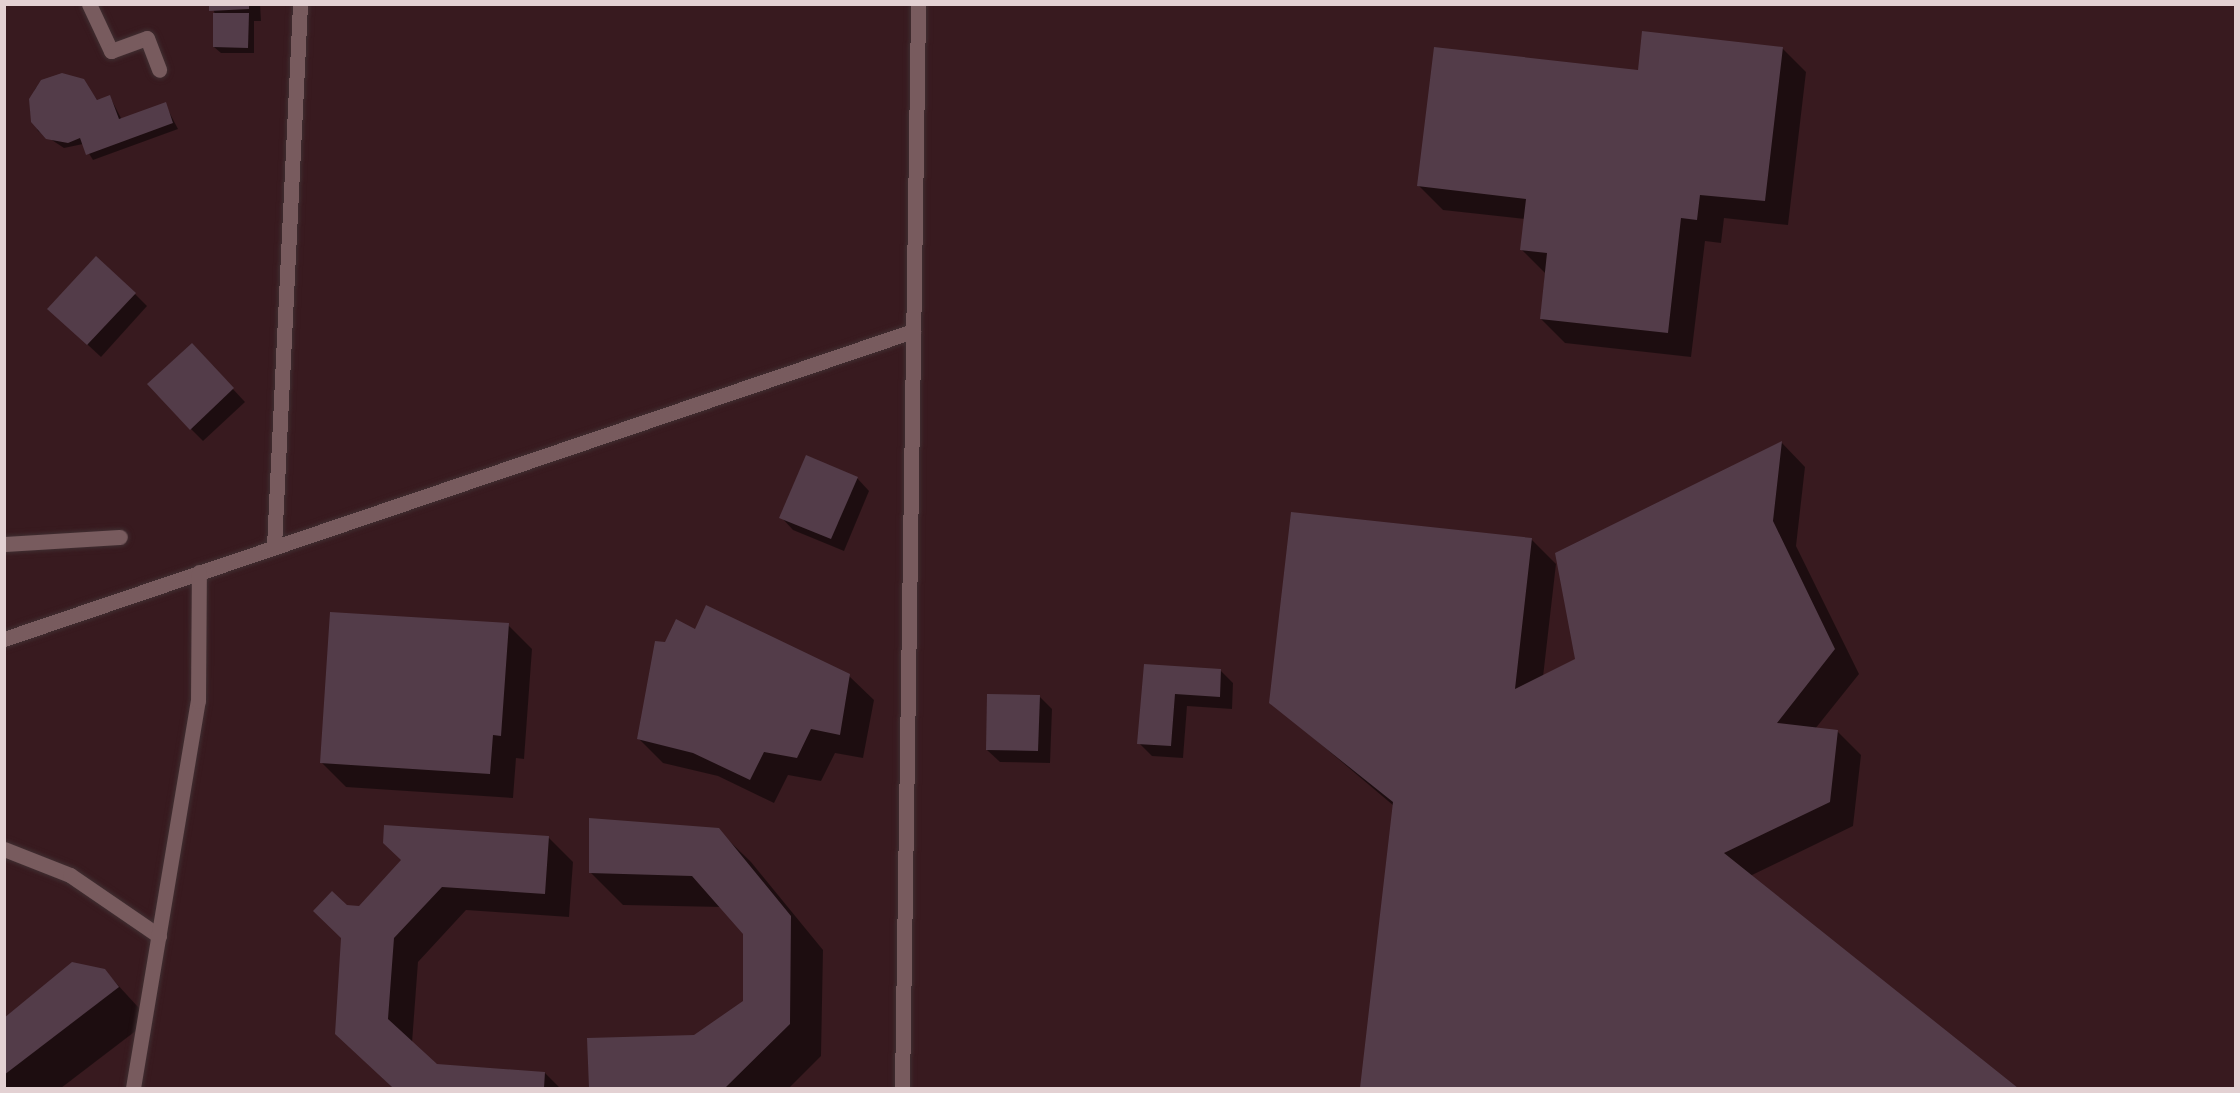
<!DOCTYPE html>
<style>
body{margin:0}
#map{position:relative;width:2240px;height:1093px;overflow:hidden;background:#2b1317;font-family:"IBM Plex Serif",serif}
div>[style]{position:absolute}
.built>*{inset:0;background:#381a1f}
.shadow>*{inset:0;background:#0007}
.building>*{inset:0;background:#533c49}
.roads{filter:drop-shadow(0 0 2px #402f32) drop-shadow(0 0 2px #402f32)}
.minor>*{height:15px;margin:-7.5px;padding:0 7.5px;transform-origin:7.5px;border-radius:7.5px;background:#785b5e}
span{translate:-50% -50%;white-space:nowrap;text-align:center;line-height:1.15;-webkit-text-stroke:5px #0c0405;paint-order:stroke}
.frame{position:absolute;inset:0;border:6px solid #e3d1d3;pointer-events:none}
</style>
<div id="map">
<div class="built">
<i style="clip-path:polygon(5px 5px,2235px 5px,2235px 1088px,5px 1088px)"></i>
</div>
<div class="shadow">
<i style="clip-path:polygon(211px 4px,260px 4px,261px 21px,254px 21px,254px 53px,221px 53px,214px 47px,215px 14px)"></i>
<i style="clip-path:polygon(1782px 48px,1806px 72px,1788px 225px,1724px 218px,1721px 243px,1705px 241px,1691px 357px,1565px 343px,1541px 319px,1545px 273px,1521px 249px,1525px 219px,1443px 210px,1419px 186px,1639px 72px)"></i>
<i style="clip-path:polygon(42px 81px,83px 81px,98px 101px,110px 97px,122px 120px,165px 104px,178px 129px,93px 160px,83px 144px,64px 148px,38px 131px,30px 111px,35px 89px)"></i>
<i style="clip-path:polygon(135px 294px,147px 306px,101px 357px,62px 321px)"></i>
<i style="clip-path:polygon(204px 358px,245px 402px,203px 441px,191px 429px)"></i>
<i style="clip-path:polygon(1782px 443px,1805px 467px,1796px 546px,1859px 674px,1815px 729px,1837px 731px,1861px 755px,1853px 826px,1750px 876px,2015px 1088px,1362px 1088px,1394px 806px,1271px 702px,1532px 540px,1556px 564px,1543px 677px,1576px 660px)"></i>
<i style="clip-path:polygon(857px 478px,869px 491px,844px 551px,793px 530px,781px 517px)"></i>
<i style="clip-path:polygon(508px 625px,532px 649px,524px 759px,516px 758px,513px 798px,346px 787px,322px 763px)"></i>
<i style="clip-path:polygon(666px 644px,849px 676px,874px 700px,863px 758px,835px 753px,821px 781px,788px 775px,774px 803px,718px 776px,663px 763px,639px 739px)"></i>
<i style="clip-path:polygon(1145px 665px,1221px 671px,1233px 683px,1232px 709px,1187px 706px,1183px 758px,1152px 756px,1139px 743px)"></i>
<i style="clip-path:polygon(1039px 696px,1052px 709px,1050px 763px,1000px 762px,987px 750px)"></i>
<i style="clip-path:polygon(718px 830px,751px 862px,823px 950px,821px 1056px,789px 1088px,590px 1088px,589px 1039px,695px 1036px,744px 1002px,745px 934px,722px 907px,623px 905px,591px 873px)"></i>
<i style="clip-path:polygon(549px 838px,573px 862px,569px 917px,466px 910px,418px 962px,412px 1043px,436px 1066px,545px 1073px,560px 1088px,393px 1088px,336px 1033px,346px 906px,360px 907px)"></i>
<i style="clip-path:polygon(104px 970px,150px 1020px,61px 1088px,4px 1088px,4px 1020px)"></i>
</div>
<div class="building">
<i style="clip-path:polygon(209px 4px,249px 4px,249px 9px,209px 11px)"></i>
<i style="clip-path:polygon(213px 13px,249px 13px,248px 48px,213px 47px)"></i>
<i style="clip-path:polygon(1642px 31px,1783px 47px,1765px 201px,1700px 195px,1697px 220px,1681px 218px,1668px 333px,1540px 319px,1547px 253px,1520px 250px,1526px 199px,1417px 186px,1434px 47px,1638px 70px)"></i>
<i style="clip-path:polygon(62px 73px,84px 79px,97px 100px,110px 95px,119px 119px,166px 102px,173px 123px,86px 155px,80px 138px,68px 143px,46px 139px,31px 122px,29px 99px,41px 80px)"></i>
<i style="clip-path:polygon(96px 256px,136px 293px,87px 345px,47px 309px)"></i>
<i style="clip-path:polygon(192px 343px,234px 388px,190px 430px,147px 384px)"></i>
<i style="clip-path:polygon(1782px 441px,1773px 521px,1835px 649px,1777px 723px,1838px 730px,1830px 802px,1724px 853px,2018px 1088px,1360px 1088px,1393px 802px,1269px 703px,1291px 512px,1532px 538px,1515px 689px,1575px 659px,1555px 553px)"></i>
<i style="clip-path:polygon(806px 455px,858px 477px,831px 539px,779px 518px)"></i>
<i style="clip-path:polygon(706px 605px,850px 674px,840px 735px,811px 729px,797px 758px,764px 752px,750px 780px,693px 753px,637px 739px,655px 641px,665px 642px,676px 619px,695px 629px)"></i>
<i style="clip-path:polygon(330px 612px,509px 623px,501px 736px,493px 735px,490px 774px,320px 763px)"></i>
<i style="clip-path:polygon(1144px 664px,1221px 669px,1220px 697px,1175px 694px,1171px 746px,1137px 744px)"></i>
<i style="clip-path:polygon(987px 694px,1040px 695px,1038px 751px,986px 750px)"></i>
<i style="clip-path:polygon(589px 818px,719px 828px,791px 916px,790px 1024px,725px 1088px,589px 1088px,587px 1038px,694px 1035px,743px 1001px,743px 934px,692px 876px,589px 873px)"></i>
<i style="clip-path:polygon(384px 825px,549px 836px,545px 894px,442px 887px,394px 938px,388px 1019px,437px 1064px,545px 1072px,544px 1088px,393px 1088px,335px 1034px,341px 938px,313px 911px,332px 891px,347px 905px,359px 906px,401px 860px,383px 843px)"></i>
<i style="clip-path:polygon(72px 962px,105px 969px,119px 987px,4px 1075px,4px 1018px)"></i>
</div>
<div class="roads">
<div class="minor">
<i style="left:89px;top:4px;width:52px;rotate:64.9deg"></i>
<i style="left:111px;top:51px;width:38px;rotate:-20deg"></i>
<i style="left:147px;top:38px;width:34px;rotate:69deg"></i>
<i style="left:4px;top:544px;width:116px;rotate:-3.5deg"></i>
<i style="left:274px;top:546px;width:543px;rotate:-87.25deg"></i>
<i style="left:4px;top:639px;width:960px;rotate:-18.72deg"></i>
<i style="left:4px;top:849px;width:71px;rotate:21.5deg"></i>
<i style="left:70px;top:875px;width:108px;rotate:34.4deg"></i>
<i style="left:133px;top:1088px;width:392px;rotate:-80.5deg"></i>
<i style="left:198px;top:701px;width:129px;rotate:-89.6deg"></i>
<i style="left:902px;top:1088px;width:1084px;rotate:-89.15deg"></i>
</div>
</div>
<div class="frame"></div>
</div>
